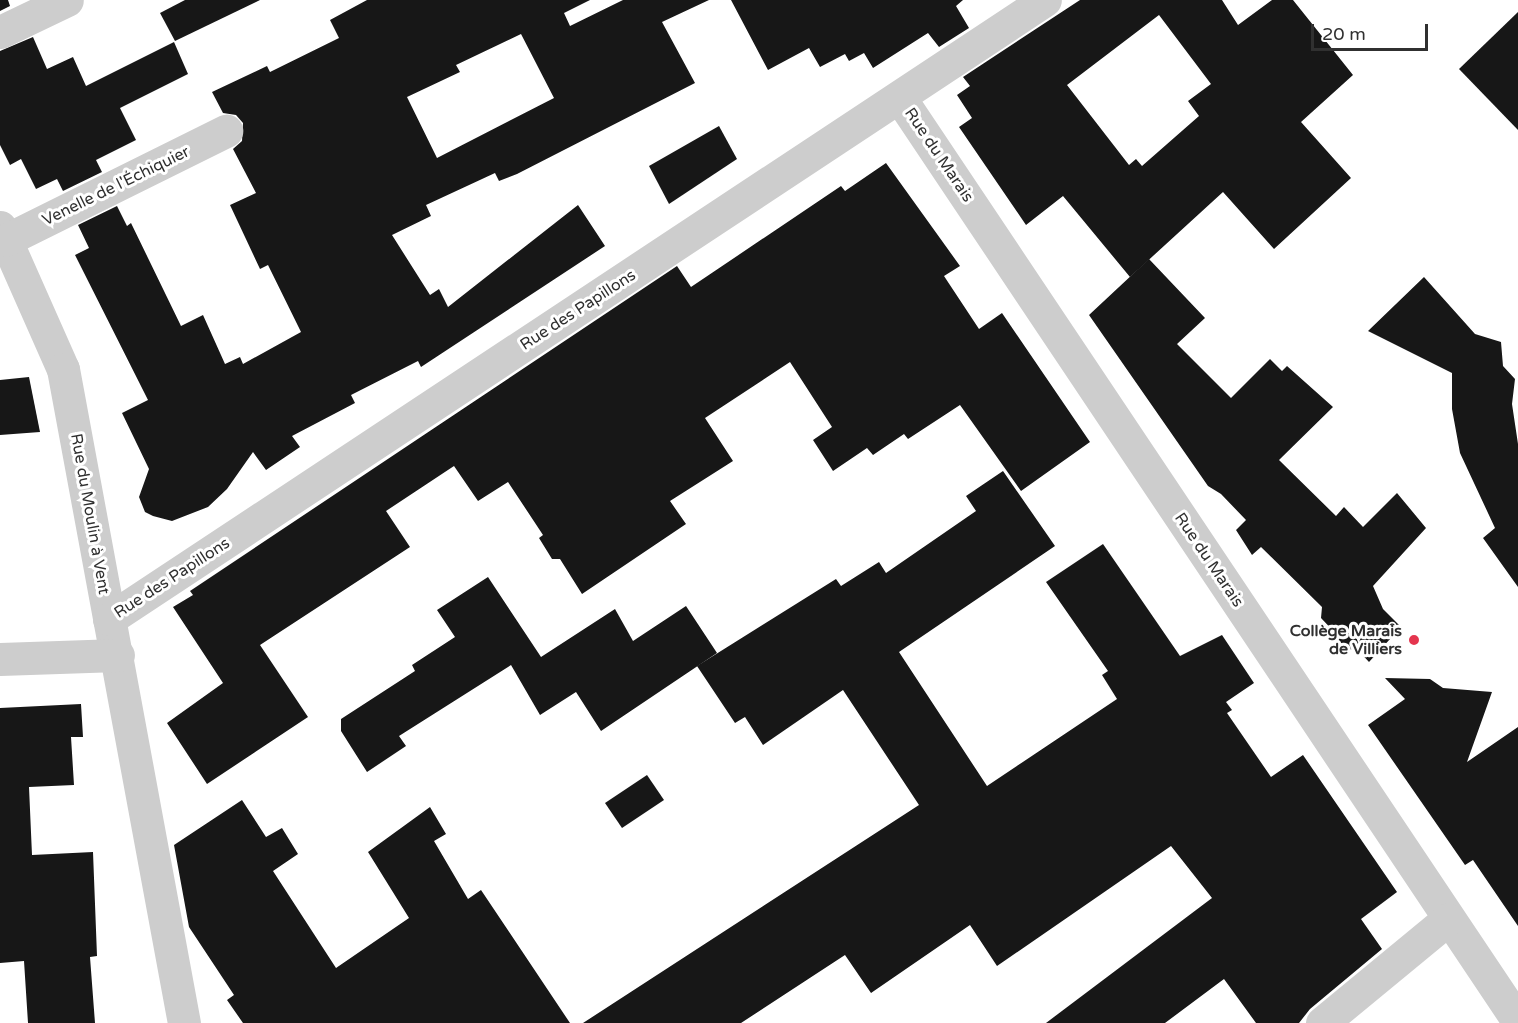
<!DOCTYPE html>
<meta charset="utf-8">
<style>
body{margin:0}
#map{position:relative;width:1518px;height:1023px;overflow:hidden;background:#fff;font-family:"Varela Round",sans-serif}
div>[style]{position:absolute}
.building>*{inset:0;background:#171717}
.street>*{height:33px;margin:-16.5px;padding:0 16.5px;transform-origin:16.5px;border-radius:16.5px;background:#cdcdcd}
.dots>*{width:16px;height:16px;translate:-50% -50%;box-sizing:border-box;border:3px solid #fff;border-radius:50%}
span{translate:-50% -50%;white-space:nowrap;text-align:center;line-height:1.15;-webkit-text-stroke:6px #fff;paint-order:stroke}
.street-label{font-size:16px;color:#303030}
.poi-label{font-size:16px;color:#303030;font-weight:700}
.right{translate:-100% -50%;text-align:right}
.scale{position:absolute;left:1311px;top:24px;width:117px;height:27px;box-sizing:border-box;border:3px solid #303030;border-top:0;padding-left:8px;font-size:18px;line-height:21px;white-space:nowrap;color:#303030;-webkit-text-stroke:4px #fff;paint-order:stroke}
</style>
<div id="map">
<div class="building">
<i style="clip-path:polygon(0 0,8px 0,10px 6px,0 11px)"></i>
<i style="clip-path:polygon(185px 0,260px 0,175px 41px,160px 13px)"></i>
<i style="clip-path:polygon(evenodd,367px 0,590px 0,564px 13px,570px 26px,623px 0,709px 0,662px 22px,695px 83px,517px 174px,499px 181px,495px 173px,426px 205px,431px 216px,392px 235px,430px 295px,439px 289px,448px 307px,578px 205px,605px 246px,421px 367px,418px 361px,351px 395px,355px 403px,292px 436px,300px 447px,266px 470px,253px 452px,227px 489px,208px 507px,172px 521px,153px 516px,145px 512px,139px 497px,149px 469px,122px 413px,148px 400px,75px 255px,89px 248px,78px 225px,117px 206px,127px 226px,131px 223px,181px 326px,203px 315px,225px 364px,240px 357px,243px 364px,301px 332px,268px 265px,260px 269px,230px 205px,256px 193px,233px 149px,242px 141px,243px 123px,236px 115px,223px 113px,212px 92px,267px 66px,270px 72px,339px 38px,330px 20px,367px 0,521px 34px,554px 98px,437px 158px,407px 97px,460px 72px,456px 65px,521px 34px)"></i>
<i style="clip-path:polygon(731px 0,963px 0,956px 6px,969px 28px,939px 47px,928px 33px,873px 68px,864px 53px,849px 61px,845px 54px,820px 67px,809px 48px,768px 70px)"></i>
<i style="clip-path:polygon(evenodd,1080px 0,1222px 0,1238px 25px,1272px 0,1293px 0,1353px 75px,1301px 122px,1351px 178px,1274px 249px,1223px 192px,1130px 277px,1063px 196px,1026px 225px,959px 127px,972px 118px,957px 95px,970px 86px,963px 77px,1080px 0,1159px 15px,1211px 84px,1188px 101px,1199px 116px,1142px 166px,1136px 159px,1129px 165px,1067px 85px,1159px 15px)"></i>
<i style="clip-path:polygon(1518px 12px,1518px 130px,1459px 69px)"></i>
<i style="clip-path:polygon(33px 37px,47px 69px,73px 57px,86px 86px,174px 42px,188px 74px,120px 108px,136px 140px,96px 160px,102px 172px,63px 191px,57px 179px,36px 189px,21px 159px,10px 165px,0 145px,0 51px)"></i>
<i style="clip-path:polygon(719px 126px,737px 159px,669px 204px,649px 166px)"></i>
<i style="clip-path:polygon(886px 163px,960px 266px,944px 276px,979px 329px,1002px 313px,1090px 442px,1021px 491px,960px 405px,908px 439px,904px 434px,873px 455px,867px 448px,833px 471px,813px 440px,832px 427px,790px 362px,705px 418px,733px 461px,670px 501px,686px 524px,582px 594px,560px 559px,552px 559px,539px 538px,543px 535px,508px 482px,478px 501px,454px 466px,386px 511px,410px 547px,260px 645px,308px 717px,207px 784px,167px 723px,223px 683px,173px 607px,193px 595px,190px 591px,677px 266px,691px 287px,841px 186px,845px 191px)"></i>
<i style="clip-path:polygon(1149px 259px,1205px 318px,1177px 344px,1231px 398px,1270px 359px,1282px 371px,1287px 366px,1333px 407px,1279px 460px,1336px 516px,1344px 507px,1363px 527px,1397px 493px,1426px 528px,1373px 586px,1383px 609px,1401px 627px,1369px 662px,1356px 648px,1334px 654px,1339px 637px,1321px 618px,1322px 607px,1261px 547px,1252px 555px,1236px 530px,1246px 520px,1221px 494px,1208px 486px,1089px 315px)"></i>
<i style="clip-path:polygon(1424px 277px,1475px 334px,1501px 342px,1503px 366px,1515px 379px,1512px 404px,1518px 444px,1518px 587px,1483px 538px,1495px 528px,1460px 453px,1452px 409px,1452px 373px,1368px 331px)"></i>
<i style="clip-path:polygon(29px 377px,40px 432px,0 435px,0 380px)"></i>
<i style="clip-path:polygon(1003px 471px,1055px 546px,899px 652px,987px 786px,1117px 699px,1102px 675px,1108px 671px,1046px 582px,1103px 544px,1180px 656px,1222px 635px,1254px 683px,1226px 702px,1232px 710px,1227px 713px,1271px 777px,1303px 755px,1397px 892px,1361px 919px,1382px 949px,1310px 1009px,1299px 1023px,1256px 1023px,1224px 979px,1165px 1023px,1046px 1023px,1212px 898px,1171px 846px,997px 966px,970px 925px,871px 993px,845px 955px,741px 1023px,583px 1023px,919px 805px,843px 690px,763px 745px,745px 717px,735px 723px,697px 666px,836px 579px,841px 586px,879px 562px,886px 573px,976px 511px,966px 496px)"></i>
<i style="clip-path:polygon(488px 577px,541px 657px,615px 609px,633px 641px,686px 606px,717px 653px,601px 731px,576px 692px,540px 715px,511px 665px,399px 736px,406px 746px,367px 772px,341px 731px,341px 719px,415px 671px,412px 665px,455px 637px,437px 610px)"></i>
<i style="clip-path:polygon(1385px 678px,1430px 679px,1443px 688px,1492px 692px,1467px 762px,1518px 727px,1518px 926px,1473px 860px,1465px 865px,1368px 725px,1405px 699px)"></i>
<i style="clip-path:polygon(81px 704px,83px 737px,71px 737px,74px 785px,29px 787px,32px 855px,93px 852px,97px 956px,90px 957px,95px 1023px,28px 1023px,24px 961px,0 963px,0 708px)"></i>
<i style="clip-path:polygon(647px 775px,664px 800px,622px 828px,605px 803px)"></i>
<i style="clip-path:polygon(242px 800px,266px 837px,282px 828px,298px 854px,273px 871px,336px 968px,409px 918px,368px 852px,430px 807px,446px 834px,434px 841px,468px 899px,481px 890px,570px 1023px,243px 1023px,227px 1000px,234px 995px,189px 927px,174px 845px)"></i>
</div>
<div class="street">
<i style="left:0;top:32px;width:74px;rotate:-25.5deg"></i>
<i style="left:900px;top:98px;width:1111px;rotate:56.2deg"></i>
<i style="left:0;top:227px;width:155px;rotate:66.1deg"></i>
<i style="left:63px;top:369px;width:665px;rotate:79.52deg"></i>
<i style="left:6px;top:240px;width:246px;rotate:-26.4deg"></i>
<i style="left:109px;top:619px;width:1122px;rotate:-33.48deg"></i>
<i style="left:0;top:659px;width:118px;rotate:-1.9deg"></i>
<i style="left:1322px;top:1023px;width:163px;rotate:-39.5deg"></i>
</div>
<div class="dots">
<i style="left:1414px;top:640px;background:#e4354e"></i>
</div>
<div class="street-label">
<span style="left:939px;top:155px;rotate:56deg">Rue du Marais</span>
<span style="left:116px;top:186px;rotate:-26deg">Venelle de l'Échiquier</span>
<span style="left:578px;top:310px;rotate:-33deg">Rue des Papillons</span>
<span style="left:90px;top:514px;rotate:80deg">Rue du Moulin à Vent</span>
<span style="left:1209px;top:560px;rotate:56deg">Rue du Marais</span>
<span style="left:172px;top:578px;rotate:-33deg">Rue des Papillons</span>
</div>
<div class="poi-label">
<span class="right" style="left:1402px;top:640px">Collège Marais<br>de Villiers</span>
</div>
<div class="scale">20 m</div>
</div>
